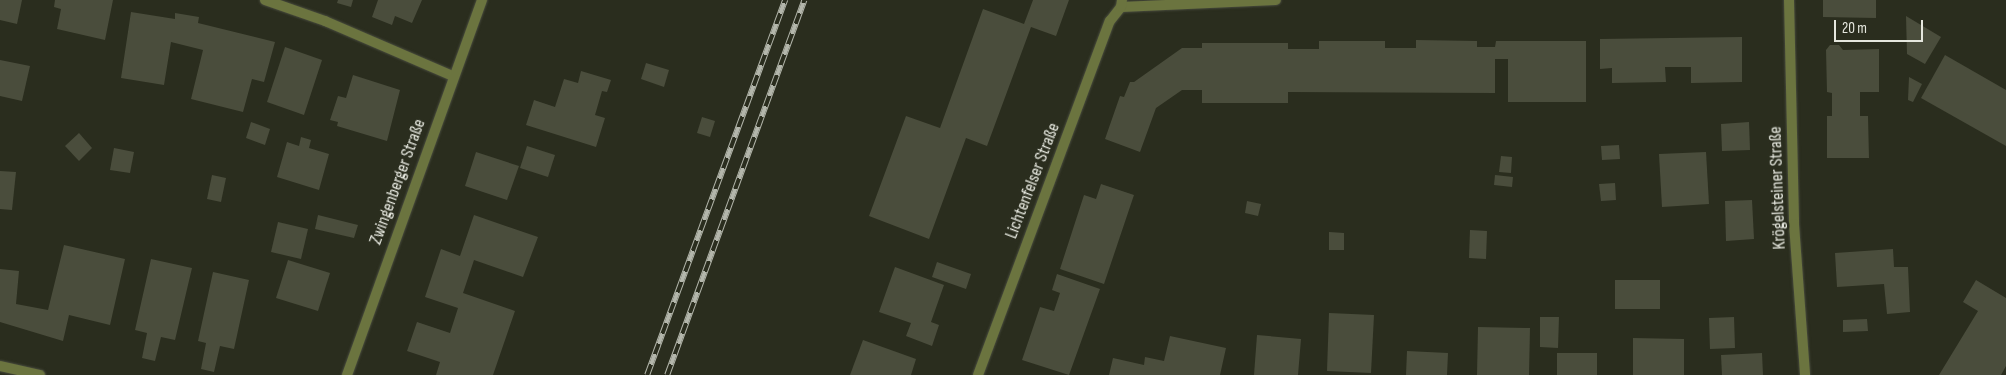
<!DOCTYPE html>
<meta charset="utf-8">
<style>
body{margin:0}
#map{position:relative;width:2006px;height:375px;overflow:hidden;background:#2a2d1e;font-family:"Sofia Sans Condensed",sans-serif}
div>[style]{position:absolute}
.building>*{inset:0;background:#4a4d3c}
.roads{filter:drop-shadow(0 0 1px #484b3d) drop-shadow(0 0 1px #484b3d)}
.minor>*{height:10px;margin:-5px;padding:0 5px;transform-origin:5px;border-radius:5px;background:#6b743f}
.rail>*{height:5.5px;margin-top:-2.75px;transform-origin:0;background:repeating-linear-gradient(90deg,#2a2d1e 0 11px,#b3b6ab 0 22px);box-sizing:border-box;border-block:1px solid #b3b6ab}
span{translate:-50% -50%;white-space:nowrap;text-align:center;line-height:1.15;-webkit-text-stroke:5px #2a2d1e;paint-order:stroke}
.street-label{font-size:18px;color:#e5e7de}
.scale{position:absolute;left:1834px;top:20px;width:89px;height:22px;box-sizing:border-box;border:2px solid #e5e7de;border-top:0;padding-left:6px;font-size:15px;line-height:18px;white-space:nowrap;color:#e5e7de;-webkit-text-stroke:4px #2a2d1e;paint-order:stroke}
</style>
<div id="map">
<div class="building">
<i style="clip-path:polygon(0 0,22px 0,17px 24px,0 20px)"></i>
<i style="clip-path:polygon(55px 0,113px 0,105px 40px,57px 29px,61px 9px,54px 7px)"></i>
<i style="clip-path:polygon(338px 0,353px 0,351px 7px,337px 3px)"></i>
<i style="clip-path:polygon(378px 0,422px 0,412px 23px,395px 16px,392px 25px,372px 17px)"></i>
<i style="clip-path:polygon(1033px 0,1069px 0,1056px 36px,1031px 27px,987px 146px,966px 138px,929px 239px,869px 216px,906px 116px,940px 128px,983px 9px,1024px 24px)"></i>
<i style="clip-path:polygon(1823px 0,1876px 0,1876px 18px,1823px 17px)"></i>
<i style="clip-path:polygon(131px 12px,175px 19px,175px 13px,199px 17px,198px 23px,275px 42px,264px 82px,252px 79px,243px 112px,191px 99px,203px 50px,171px 42px,164px 85px,121px 78px)"></i>
<i style="clip-path:polygon(1906px 16px,1941px 37px,1925px 64px,1907px 54px)"></i>
<i style="clip-path:polygon(1742px 37px,1742px 82px,1691px 83px,1691px 67px,1665px 67px,1666px 82px,1612px 83px,1612px 68px,1600px 69px,1600px 39px)"></i>
<i style="clip-path:polygon(1416px 40px,1477px 41px,1477px 47px,1495px 47px,1496px 41px,1586px 41px,1586px 102px,1508px 102px,1508px 59px,1495px 59px,1495px 93px,1288px 92px,1288px 103px,1202px 103px,1202px 90px,1182px 90px,1156px 108px,1140px 152px,1105px 139px,1120px 96px,1124px 97px,1130px 82px,1134px 82px,1182px 48px,1202px 48px,1202px 43px,1288px 43px,1288px 49px,1319px 49px,1319px 41px,1385px 41px,1385px 48px,1416px 48px)"></i>
<i style="clip-path:polygon(1830px 45px,1839px 45px,1843px 50px,1879px 49px,1879px 92px,1860px 92px,1860px 116px,1868px 116px,1869px 158px,1827px 158px,1827px 116px,1832px 116px,1832px 93px,1827px 92px,1826px 50px)"></i>
<i style="clip-path:polygon(285px 47px,322px 60px,304px 115px,267px 102px)"></i>
<i style="clip-path:polygon(1945px 55px,2006px 90px,2006px 146px,1921px 98px)"></i>
<i style="clip-path:polygon(0 60px,30px 66px,22px 101px,0 96px)"></i>
<i style="clip-path:polygon(646px 63px,669px 70px,664px 87px,641px 79px)"></i>
<i style="clip-path:polygon(581px 71px,611px 80px,607px 92px,602px 91px,595px 115px,605px 118px,596px 147px,526px 125px,534px 100px,555px 107px,564px 79px,578px 83px)"></i>
<i style="clip-path:polygon(353px 75px,400px 90px,387px 141px,337px 126px,338px 122px,330px 120px,338px 96px,346px 98px)"></i>
<i style="clip-path:polygon(1909px 77px,1922px 84px,1913px 102px,1908px 100px)"></i>
<i style="clip-path:polygon(702px 117px,715px 121px,710px 137px,697px 133px)"></i>
<i style="clip-path:polygon(251px 122px,270px 129px,265px 145px,246px 138px)"></i>
<i style="clip-path:polygon(1749px 122px,1750px 150px,1722px 151px,1721px 124px)"></i>
<i style="clip-path:polygon(79px 133px,92px 148px,79px 161px,65px 146px)"></i>
<i style="clip-path:polygon(301px 137px,311px 140px,309px 148px,329px 154px,319px 190px,277px 177px,287px 142px,299px 146px)"></i>
<i style="clip-path:polygon(1619px 145px,1620px 159px,1602px 160px,1601px 146px)"></i>
<i style="clip-path:polygon(527px 146px,555px 155px,548px 177px,520px 168px)"></i>
<i style="clip-path:polygon(114px 148px,134px 152px,130px 173px,110px 170px)"></i>
<i style="clip-path:polygon(476px 152px,519px 166px,507px 200px,465px 186px)"></i>
<i style="clip-path:polygon(1706px 152px,1709px 204px,1662px 207px,1659px 154px)"></i>
<i style="clip-path:polygon(1501px 156px,1512px 157px,1511px 173px,1499px 172px)"></i>
<i style="clip-path:polygon(0 171px,16px 172px,12px 210px,0 209px)"></i>
<i style="clip-path:polygon(212px 175px,226px 178px,221px 202px,207px 199px)"></i>
<i style="clip-path:polygon(1495px 175px,1513px 177px,1512px 187px,1494px 185px)"></i>
<i style="clip-path:polygon(1615px 183px,1616px 200px,1601px 201px,1599px 184px)"></i>
<i style="clip-path:polygon(1101px 184px,1134px 195px,1104px 284px,1060px 269px,1084px 195px,1096px 199px)"></i>
<i style="clip-path:polygon(1752px 200px,1754px 239px,1726px 241px,1725px 201px)"></i>
<i style="clip-path:polygon(1247px 201px,1261px 204px,1258px 216px,1245px 213px)"></i>
<i style="clip-path:polygon(318px 215px,358px 225px,354px 238px,315px 229px)"></i>
<i style="clip-path:polygon(474px 215px,538px 237px,523px 277px,474px 260px,463px 293px,515px 311px,493px 375px,436px 375px,440px 362px,407px 351px,417px 322px,450px 333px,458px 308px,425px 297px,441px 249px,460px 256px)"></i>
<i style="clip-path:polygon(278px 222px,308px 229px,301px 259px,271px 252px)"></i>
<i style="clip-path:polygon(1470px 230px,1487px 231px,1486px 259px,1469px 258px)"></i>
<i style="clip-path:polygon(1329px 232px,1344px 233px,1344px 250px,1329px 250px)"></i>
<i style="clip-path:polygon(64px 245px,125px 259px,110px 325px,69px 315px,63px 341px,0 322px,0 269px,19px 271px,16px 304px,48px 310px)"></i>
<i style="clip-path:polygon(1893px 249px,1894px 267px,1908px 267px,1910px 312px,1887px 314px,1884px 284px,1837px 287px,1835px 253px)"></i>
<i style="clip-path:polygon(151px 259px,192px 268px,175px 340px,161px 337px,155px 361px,142px 358px,147px 333px,135px 330px)"></i>
<i style="clip-path:polygon(288px 260px,330px 273px,318px 311px,276px 298px)"></i>
<i style="clip-path:polygon(937px 262px,971px 274px,966px 289px,932px 277px)"></i>
<i style="clip-path:polygon(895px 267px,944px 285px,931px 322px,939px 325px,932px 346px,906px 336px,911px 323px,879px 312px)"></i>
<i style="clip-path:polygon(213px 272px,249px 280px,234px 349px,220px 346px,214px 372px,201px 369px,206px 343px,198px 341px)"></i>
<i style="clip-path:polygon(1057px 274px,1100px 289px,1069px 375px,1022px 360px,1040px 307px,1054px 311px,1060px 293px,1052px 290px)"></i>
<i style="clip-path:polygon(1615px 280px,1660px 280px,1660px 309px,1615px 309px)"></i>
<i style="clip-path:polygon(1976px 280px,2006px 298px,2006px 366px,2001px 375px,1939px 375px,1978px 311px,1963px 302px)"></i>
<i style="clip-path:polygon(1329px 313px,1374px 315px,1371px 373px,1327px 371px)"></i>
<i style="clip-path:polygon(1540px 317px,1559px 317px,1558px 348px,1540px 347px)"></i>
<i style="clip-path:polygon(1734px 317px,1735px 348px,1710px 349px,1709px 318px)"></i>
<i style="clip-path:polygon(1867px 319px,1868px 331px,1843px 332px,1843px 320px)"></i>
<i style="clip-path:polygon(1478px 327px,1530px 328px,1529px 375px,1477px 375px)"></i>
<i style="clip-path:polygon(1257px 335px,1301px 339px,1298px 375px,1254px 375px)"></i>
<i style="clip-path:polygon(1170px 336px,1226px 348px,1220px 375px,1109px 375px,1113px 358px,1144px 365px,1145px 357px,1164px 361px)"></i>
<i style="clip-path:polygon(1633px 338px,1684px 339px,1684px 375px,1633px 375px)"></i>
<i style="clip-path:polygon(863px 340px,916px 359px,911px 375px,850px 375px)"></i>
<i style="clip-path:polygon(1407px 351px,1448px 353px,1447px 375px,1406px 375px)"></i>
<i style="clip-path:polygon(1557px 353px,1597px 353px,1597px 375px,1557px 375px)"></i>
<i style="clip-path:polygon(1762px 353px,1763px 375px,1722px 375px,1721px 355px)"></i>
</div>
<div class="roads">
<div class="minor">
<i style="left:265px;top:0;width:64px;rotate:19.3deg"></i>
<i style="left:325px;top:21px;width:139px;rotate:23.3deg"></i>
<i style="left:1789px;top:0;width:224px;rotate:88.7deg"></i>
<i style="left:1794px;top:224px;width:151px;rotate:85.8deg"></i>
<i style="left:1121px;top:7px;width:155px;rotate:-2.6deg"></i>
<i style="left:0;top:366px;width:41px;rotate:12.7deg"></i>
<i style="left:347px;top:375px;width:399px;rotate:-70.2deg"></i>
<i style="left:978px;top:375px;width:378px;rotate:-69.6deg"></i>
<i style="left:1110px;top:21px;width:18px;rotate:-52deg"></i>
<i style="left:1121px;top:7px;width:7px;rotate:-82deg"></i>
</div>
</div>
<div class="rail">
<i style="left:647px;top:375px;width:400px;rotate:-69.8deg"></i>
<i style="left:667px;top:375px;width:399px;rotate:-69.9deg"></i>
</div>
<div class="street-label">
<span style="left:1033px;top:181px;rotate:-69deg">Lichtenfelser Straße</span>
<span style="left:398px;top:182px;rotate:-70deg">Zwingenberger Straße</span>
<span style="left:1778px;top:188px;rotate:-92deg">Krögelsteiner Straße</span>
</div>
<div class="scale">20 m</div>
</div>
